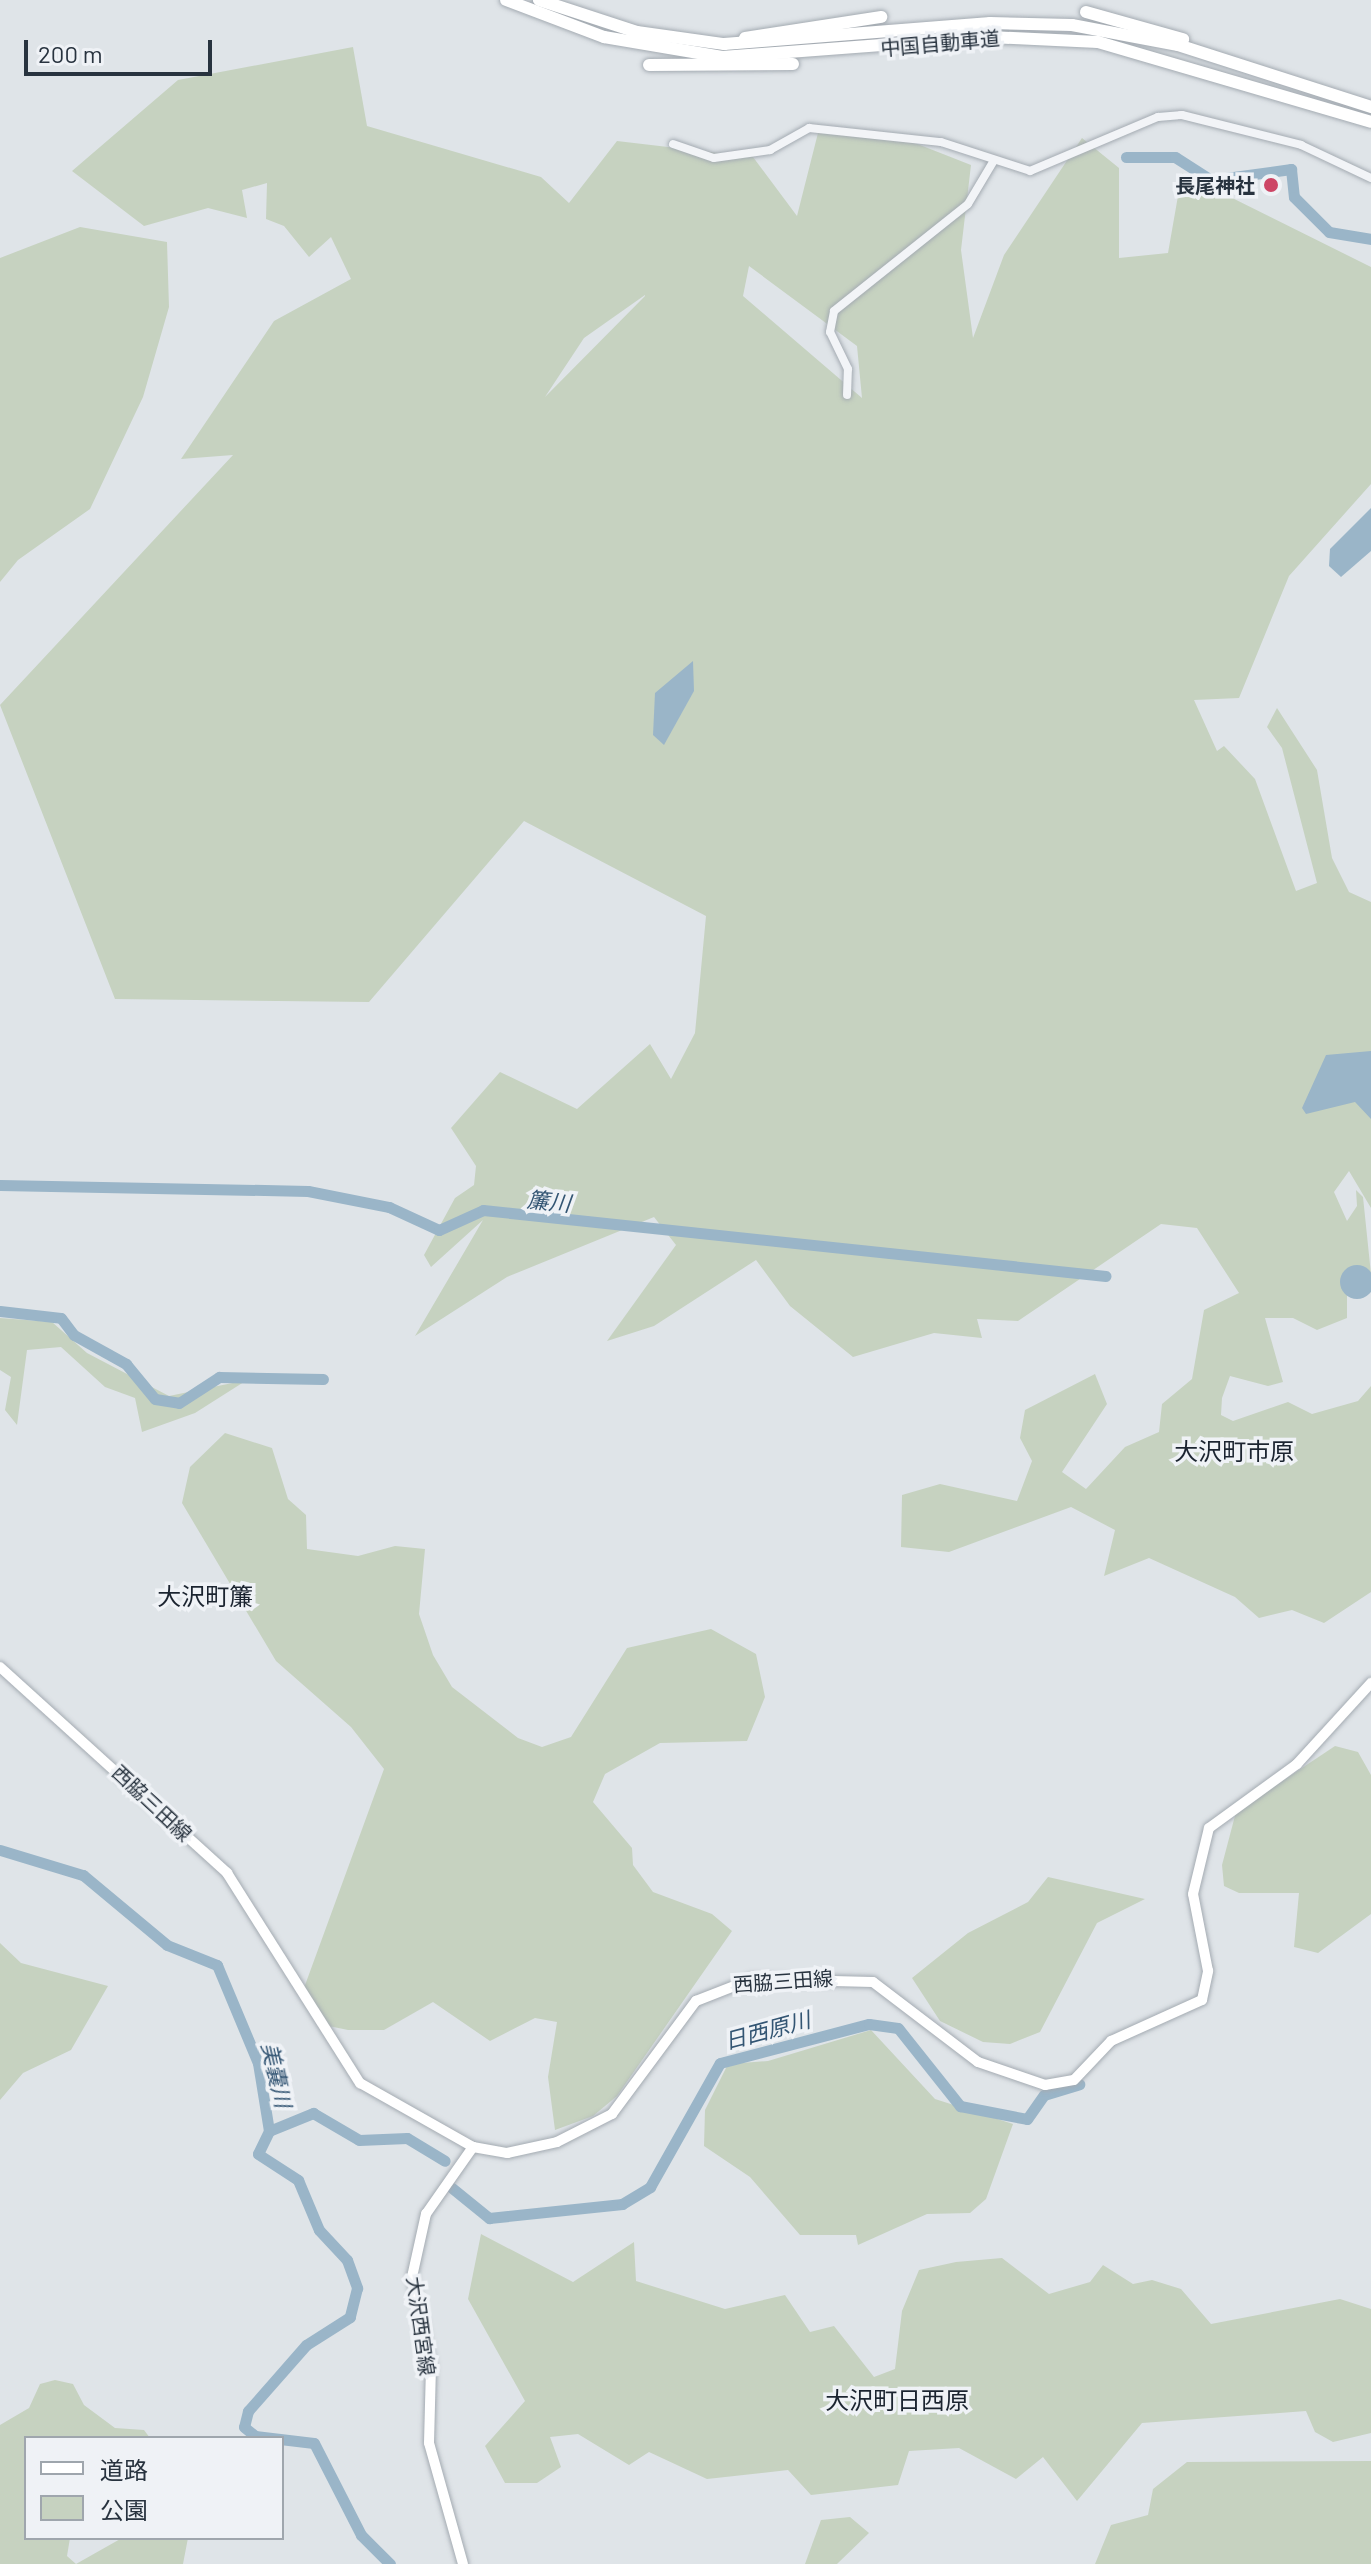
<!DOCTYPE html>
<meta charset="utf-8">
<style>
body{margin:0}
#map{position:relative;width:1371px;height:2564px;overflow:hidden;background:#dfe4e8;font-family:Barlow,"Noto Sans JP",sans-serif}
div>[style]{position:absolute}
.green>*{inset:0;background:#c6d2c0}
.water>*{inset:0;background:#9ab5c8}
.round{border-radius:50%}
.river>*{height:11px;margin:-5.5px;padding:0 5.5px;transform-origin:5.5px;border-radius:5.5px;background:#9ab5c8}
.roads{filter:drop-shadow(0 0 2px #a4abb2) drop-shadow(0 0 2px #a4abb2)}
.tertiary>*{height:8px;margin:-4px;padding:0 4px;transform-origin:4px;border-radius:4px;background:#f2f4f7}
.primary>*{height:10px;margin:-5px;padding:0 5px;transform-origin:5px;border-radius:5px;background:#fff}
.motorway>*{height:12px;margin:-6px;padding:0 6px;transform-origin:6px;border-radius:6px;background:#fff}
.dots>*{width:22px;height:22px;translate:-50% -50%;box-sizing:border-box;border:4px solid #eff2f6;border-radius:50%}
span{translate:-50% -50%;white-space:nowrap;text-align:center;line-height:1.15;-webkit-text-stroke:7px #eff2f6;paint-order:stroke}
.street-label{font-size:20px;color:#28333f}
.poi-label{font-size:20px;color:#28333f;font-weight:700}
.right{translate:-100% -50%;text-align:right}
.water-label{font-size:22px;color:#335573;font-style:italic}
.quarter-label{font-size:24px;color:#1b2430}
.legend{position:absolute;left:24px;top:2436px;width:260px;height:104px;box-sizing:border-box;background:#eff2f6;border:2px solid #9fa6ad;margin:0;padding:10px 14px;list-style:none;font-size:24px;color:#28333f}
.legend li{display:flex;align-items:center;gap:16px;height:40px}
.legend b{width:40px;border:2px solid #9fa6ad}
.scale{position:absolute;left:24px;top:40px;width:188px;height:36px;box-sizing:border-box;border:4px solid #28333f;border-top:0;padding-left:10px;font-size:24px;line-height:28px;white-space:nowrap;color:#28333f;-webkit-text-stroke:6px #eff2f6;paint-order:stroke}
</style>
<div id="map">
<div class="green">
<i style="clip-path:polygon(evenodd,353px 47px,367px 126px,541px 177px,569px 203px,617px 141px,753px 157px,797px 216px,819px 129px,915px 143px,971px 165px,961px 250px,973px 338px,1004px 255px,1082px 138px,1119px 168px,1119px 258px,1168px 253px,1182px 173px,1371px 267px,1371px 484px,1289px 576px,1239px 698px,1194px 700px,1217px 751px,1224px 746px,1255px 779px,1296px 891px,1317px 883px,1282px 748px,1267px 727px,1277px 708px,1317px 770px,1332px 858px,1349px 892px,1371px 902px,1371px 1208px,1349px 1171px,1334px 1192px,1347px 1221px,1357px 1206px,1356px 1190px,1363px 1197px,1371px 1274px,1347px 1289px,1347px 1318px,1317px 1330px,1293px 1318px,1265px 1318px,1283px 1382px,1268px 1386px,1230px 1376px,1222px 1398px,1221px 1415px,1233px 1421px,1288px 1402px,1312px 1414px,1358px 1401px,1371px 1386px,1371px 1592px,1324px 1623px,1292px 1610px,1259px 1618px,1235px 1597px,1149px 1558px,1104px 1576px,1115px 1530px,1071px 1507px,949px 1552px,901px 1547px,902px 1495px,940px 1484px,1017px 1501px,1032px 1461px,1020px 1438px,1025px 1410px,1095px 1374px,1107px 1404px,1062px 1472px,1086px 1489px,1125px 1447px,1159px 1432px,1162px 1404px,1192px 1379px,1204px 1310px,1239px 1293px,1197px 1228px,1161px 1224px,1018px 1321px,977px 1319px,982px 1338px,934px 1333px,853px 1357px,790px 1306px,756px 1260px,654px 1326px,607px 1341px,676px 1245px,654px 1217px,507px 1277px,415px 1336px,483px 1220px,431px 1267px,424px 1255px,455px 1198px,474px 1185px,476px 1166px,451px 1128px,500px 1072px,577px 1109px,650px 1044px,671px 1079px,695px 1033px,706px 916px,524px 821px,369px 1002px,115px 999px,0 705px,233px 455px,181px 459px,274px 321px,351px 279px,331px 237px,309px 257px,284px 226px,266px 219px,267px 183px,242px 190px,247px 218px,208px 208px,144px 226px,72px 171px,178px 80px,353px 47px,749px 266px,857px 346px,862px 398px,743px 296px,749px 266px,353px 47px,645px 295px,645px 296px,545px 397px,584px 338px,645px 295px)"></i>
<i style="clip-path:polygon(80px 227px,167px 242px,169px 307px,143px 397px,90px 509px,18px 560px,0 582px,0 258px)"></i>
<i style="clip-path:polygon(0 1318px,52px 1322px,87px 1353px,169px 1396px,247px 1380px,195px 1413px,142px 1432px,135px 1398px,105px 1387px,61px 1347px,27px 1350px,17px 1425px,5px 1410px,11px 1377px,0 1370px)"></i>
<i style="clip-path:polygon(225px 1433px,272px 1448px,288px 1499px,306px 1515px,307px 1549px,358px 1556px,395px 1546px,425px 1549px,419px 1614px,433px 1655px,452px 1687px,518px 1738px,542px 1747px,571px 1737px,627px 1648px,711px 1629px,756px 1654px,765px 1697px,747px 1741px,660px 1743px,605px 1774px,593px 1802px,632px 1848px,633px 1865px,653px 1892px,712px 1914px,732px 1931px,617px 2096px,593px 2116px,555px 2130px,548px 2077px,557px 2022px,535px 2018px,490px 2041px,433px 2002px,384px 2030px,348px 2030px,324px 2025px,304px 1988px,384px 1769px,351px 1727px,276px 1661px,182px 1503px,190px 1467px)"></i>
<i style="clip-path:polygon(1335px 1746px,1358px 1752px,1371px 1775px,1371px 1914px,1318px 1953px,1294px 1947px,1299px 1893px,1239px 1893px,1224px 1886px,1222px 1865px,1236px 1812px)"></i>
<i style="clip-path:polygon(1048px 1877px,1145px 1899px,1097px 1923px,1040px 2032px,1010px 2044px,983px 2042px,940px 2021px,912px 1978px,968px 1933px,1028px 1902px)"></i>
<i style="clip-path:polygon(0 1943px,21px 1963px,108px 1986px,71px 2050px,23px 2073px,0 2100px)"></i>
<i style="clip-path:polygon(871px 2030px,935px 2099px,1013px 2124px,986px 2199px,970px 2213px,927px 2214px,858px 2245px,856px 2235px,800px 2235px,750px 2177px,704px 2146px,705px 2110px,728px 2064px,768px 2061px)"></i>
<i style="clip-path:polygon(481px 2234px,573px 2282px,634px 2242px,636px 2281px,725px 2309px,785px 2295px,810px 2332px,834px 2326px,874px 2377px,895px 2369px,902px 2311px,919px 2270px,956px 2262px,1002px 2258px,1049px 2294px,1090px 2282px,1103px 2265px,1133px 2284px,1152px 2280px,1181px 2289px,1211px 2324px,1340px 2299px,1371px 2309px,1371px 2433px,1333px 2442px,1315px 2432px,1306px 2411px,1142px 2423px,1077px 2501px,1043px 2457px,1016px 2479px,959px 2448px,909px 2451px,898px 2485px,811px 2495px,788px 2470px,707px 2479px,649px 2452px,629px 2465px,578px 2434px,550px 2437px,561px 2467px,537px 2483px,505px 2483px,485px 2446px,525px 2401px,468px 2299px)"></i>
<i style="clip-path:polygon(55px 2380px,73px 2384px,84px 2405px,115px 2428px,144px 2430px,150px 2438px,26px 2438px,26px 2538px,70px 2538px,67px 2556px,76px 2564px,122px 2538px,188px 2538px,183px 2564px,0 2564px,0 2425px,29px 2408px,40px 2384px)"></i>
<i style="clip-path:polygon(1371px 2461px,1371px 2564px,1095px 2564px,1111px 2525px,1148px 2515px,1153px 2489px,1187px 2462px)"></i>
<i style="clip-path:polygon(850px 2517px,869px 2533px,837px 2564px,805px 2564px,821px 2520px)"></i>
</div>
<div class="water">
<i style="clip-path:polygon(1371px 508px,1371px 551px,1341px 577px,1329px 566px,1330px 549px)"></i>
<i style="clip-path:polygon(693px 661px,694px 691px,664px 745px,653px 735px,655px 693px)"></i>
<i style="clip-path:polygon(1371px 1051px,1371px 1119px,1355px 1102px,1306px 1114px,1302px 1108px,1326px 1055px)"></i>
<i class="round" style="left:1340px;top:1265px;width:34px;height:34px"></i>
</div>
<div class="river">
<i style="left:1126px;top:157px;width:49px"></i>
<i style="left:1175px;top:157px;width:43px;rotate:32.6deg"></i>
<i style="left:1211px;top:180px;width:81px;rotate:-7.8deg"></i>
<i style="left:1291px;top:169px;width:28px;rotate:84deg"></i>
<i style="left:1294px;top:197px;width:49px;rotate:45deg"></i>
<i style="left:1329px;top:232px;width:43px;rotate:9.5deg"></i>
<i style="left:0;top:1185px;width:308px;rotate:1.1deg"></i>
<i style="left:308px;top:1191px;width:83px;rotate:11.2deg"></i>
<i style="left:389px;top:1207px;width:55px;rotate:24.7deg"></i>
<i style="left:439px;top:1230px;width:48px;rotate:-24.4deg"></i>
<i style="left:483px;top:1210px;width:626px;rotate:6.05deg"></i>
<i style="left:0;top:1311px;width:61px;rotate:6.5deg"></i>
<i style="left:61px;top:1318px;width:21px;rotate:53deg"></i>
<i style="left:74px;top:1335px;width:60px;rotate:29.1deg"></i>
<i style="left:126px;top:1364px;width:45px;rotate:50.4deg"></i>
<i style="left:155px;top:1399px;width:24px;rotate:9deg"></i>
<i style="left:179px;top:1403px;width:48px;rotate:-33deg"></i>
<i style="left:219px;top:1377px;width:104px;rotate:1.1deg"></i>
<i style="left:0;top:1850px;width:87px;rotate:16.8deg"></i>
<i style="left:83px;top:1875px;width:109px;rotate:39.8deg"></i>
<i style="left:167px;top:1945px;width:54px;rotate:21.8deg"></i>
<i style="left:217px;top:1965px;width:106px;rotate:67.3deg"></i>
<i style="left:258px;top:2063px;width:69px;rotate:80.8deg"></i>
<i style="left:269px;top:2131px;width:25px;rotate:116deg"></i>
<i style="left:258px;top:2154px;width:48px;rotate:33deg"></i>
<i style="left:298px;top:2180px;width:54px;rotate:67.2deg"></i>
<i style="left:319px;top:2230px;width:41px;rotate:47deg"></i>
<i style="left:347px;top:2260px;width:30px;rotate:70deg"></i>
<i style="left:357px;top:2288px;width:30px;rotate:104deg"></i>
<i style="left:350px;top:2317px;width:52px;rotate:147.5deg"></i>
<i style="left:306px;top:2345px;width:88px;rotate:131.3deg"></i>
<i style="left:248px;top:2411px;width:16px;rotate:104deg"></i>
<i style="left:244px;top:2427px;width:14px;rotate:39deg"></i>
<i style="left:255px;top:2436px;width:59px;rotate:6.8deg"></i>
<i style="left:314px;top:2443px;width:103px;rotate:62.9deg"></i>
<i style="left:361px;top:2535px;width:41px;rotate:45deg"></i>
<i style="left:269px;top:2131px;width:48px;rotate:-22.2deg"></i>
<i style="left:313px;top:2113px;width:53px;rotate:30.4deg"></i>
<i style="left:359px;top:2140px;width:48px;rotate:-2.4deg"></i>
<i style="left:407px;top:2138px;width:44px;rotate:31.2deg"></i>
<i style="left:452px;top:2188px;width:48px;rotate:39deg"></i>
<i style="left:489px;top:2218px;width:134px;rotate:-6deg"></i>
<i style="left:622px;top:2204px;width:33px;rotate:-31deg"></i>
<i style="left:650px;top:2187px;width:142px;rotate:-60.6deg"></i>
<i style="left:720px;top:2063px;width:154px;rotate:-14.7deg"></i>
<i style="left:869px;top:2024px;width:29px;rotate:8deg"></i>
<i style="left:898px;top:2028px;width:100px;rotate:51.5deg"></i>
<i style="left:960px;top:2106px;width:68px;rotate:11deg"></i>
<i style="left:1027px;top:2119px;width:29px;rotate:-55deg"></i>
<i style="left:1044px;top:2095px;width:37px;rotate:-17deg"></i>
</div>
<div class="roads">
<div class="tertiary">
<i style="left:673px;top:144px;width:43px;rotate:18.9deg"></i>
<i style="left:714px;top:158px;width:57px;rotate:-8.1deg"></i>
<i style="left:770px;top:150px;width:45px;rotate:-29.4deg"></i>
<i style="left:809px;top:128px;width:133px;rotate:6.1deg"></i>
<i style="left:941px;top:142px;width:94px;rotate:18deg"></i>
<i style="left:1030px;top:171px;width:139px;rotate:-22.9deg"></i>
<i style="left:1158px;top:117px;width:24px;rotate:-5deg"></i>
<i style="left:1182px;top:115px;width:123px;rotate:14.1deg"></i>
<i style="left:1301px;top:145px;width:77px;rotate:25.2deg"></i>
<i style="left:847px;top:395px;width:26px;rotate:-88deg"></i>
<i style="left:848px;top:369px;width:41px;rotate:-115.9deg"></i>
<i style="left:830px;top:332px;width:21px;rotate:-79deg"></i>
<i style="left:834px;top:311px;width:171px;rotate:-38.6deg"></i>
<i style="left:968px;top:204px;width:49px;rotate:-59.2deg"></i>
</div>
<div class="primary">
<i style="left:0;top:1667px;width:307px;rotate:42.2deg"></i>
<i style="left:227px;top:1873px;width:249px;rotate:57.7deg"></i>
<i style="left:360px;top:2083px;width:130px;rotate:29.5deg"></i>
<i style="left:473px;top:2147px;width:35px;rotate:10deg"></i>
<i style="left:507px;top:2153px;width:51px;rotate:-12.4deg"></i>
<i style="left:557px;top:2142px;width:62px;rotate:-27deg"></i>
<i style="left:612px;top:2114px;width:141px;rotate:-53.4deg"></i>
<i style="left:696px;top:2001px;width:60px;rotate:-21.4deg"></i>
<i style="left:752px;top:1979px;width:121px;rotate:1.4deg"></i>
<i style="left:873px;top:1982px;width:132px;rotate:37.3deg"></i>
<i style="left:978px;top:2062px;width:71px;rotate:18.9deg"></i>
<i style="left:1045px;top:2085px;width:29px;rotate:-10deg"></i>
<i style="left:1074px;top:2080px;width:54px;rotate:-46.5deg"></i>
<i style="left:1111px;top:2041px;width:100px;rotate:-24.3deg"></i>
<i style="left:1202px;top:2000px;width:30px;rotate:-78deg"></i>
<i style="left:1208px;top:1971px;width:78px;rotate:-101deg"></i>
<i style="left:1193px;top:1894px;width:68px;rotate:-76.4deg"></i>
<i style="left:1209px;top:1828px;width:109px;rotate:-36deg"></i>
<i style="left:1297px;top:1764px;width:110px;rotate:-47.6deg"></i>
<i style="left:463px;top:2564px;width:126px;rotate:-105.7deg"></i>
<i style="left:429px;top:2443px;width:78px;rotate:-88.5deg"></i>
<i style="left:431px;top:2365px;width:90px;rotate:-102.2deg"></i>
<i style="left:412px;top:2277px;width:65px;rotate:-77.5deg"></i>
<i style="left:426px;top:2214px;width:82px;rotate:-55deg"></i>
</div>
<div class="motorway">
<i style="left:506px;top:0;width:105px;rotate:20.7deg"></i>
<i style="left:604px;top:37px;width:120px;rotate:9.6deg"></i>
<i style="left:722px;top:57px;width:270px;rotate:-4.3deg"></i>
<i style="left:991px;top:37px;width:107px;rotate:2.7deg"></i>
<i style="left:1098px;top:42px;width:284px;rotate:16.3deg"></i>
<i style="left:539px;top:0;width:103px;rotate:18.1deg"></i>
<i style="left:637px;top:32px;width:88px;rotate:7.9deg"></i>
<i style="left:724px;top:44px;width:267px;rotate:-4.5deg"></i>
<i style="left:990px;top:23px;width:82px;rotate:1.4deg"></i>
<i style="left:1072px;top:25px;width:108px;rotate:10.7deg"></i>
<i style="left:1178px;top:45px;width:203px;rotate:17.8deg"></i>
<i style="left:1086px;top:12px;width:101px;rotate:15.6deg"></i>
<i style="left:745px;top:38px;width:138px;rotate:-8.8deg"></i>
<i style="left:649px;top:65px;width:144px;rotate:-0.4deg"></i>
</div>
</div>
<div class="dots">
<i style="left:1271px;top:185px;background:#cd4565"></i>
</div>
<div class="street-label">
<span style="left:940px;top:43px;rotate:-5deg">中国自動車道</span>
<span style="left:152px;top:1803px;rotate:43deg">西脇三田線</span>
<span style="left:783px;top:1981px;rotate:-4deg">西脇三田線</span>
<span style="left:421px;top:2326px;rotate:82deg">大沢西宮線</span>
</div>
<div class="poi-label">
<span class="right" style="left:1255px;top:185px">長尾神社</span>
</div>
<div class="water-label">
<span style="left:549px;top:1201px;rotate:6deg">簾川</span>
<span style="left:767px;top:2030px;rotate:-15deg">日西原川</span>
<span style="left:277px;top:2075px;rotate:77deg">美嚢川</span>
</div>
<div class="quarter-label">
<span style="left:1234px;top:1451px">大沢町市原</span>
<span style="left:205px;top:1596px">大沢町簾</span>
<span style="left:897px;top:2400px">大沢町日西原</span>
</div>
<ul class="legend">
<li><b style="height:10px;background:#fff"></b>道路</li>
<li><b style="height:22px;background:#c6d2c0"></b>公園</li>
</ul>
<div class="scale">200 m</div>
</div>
